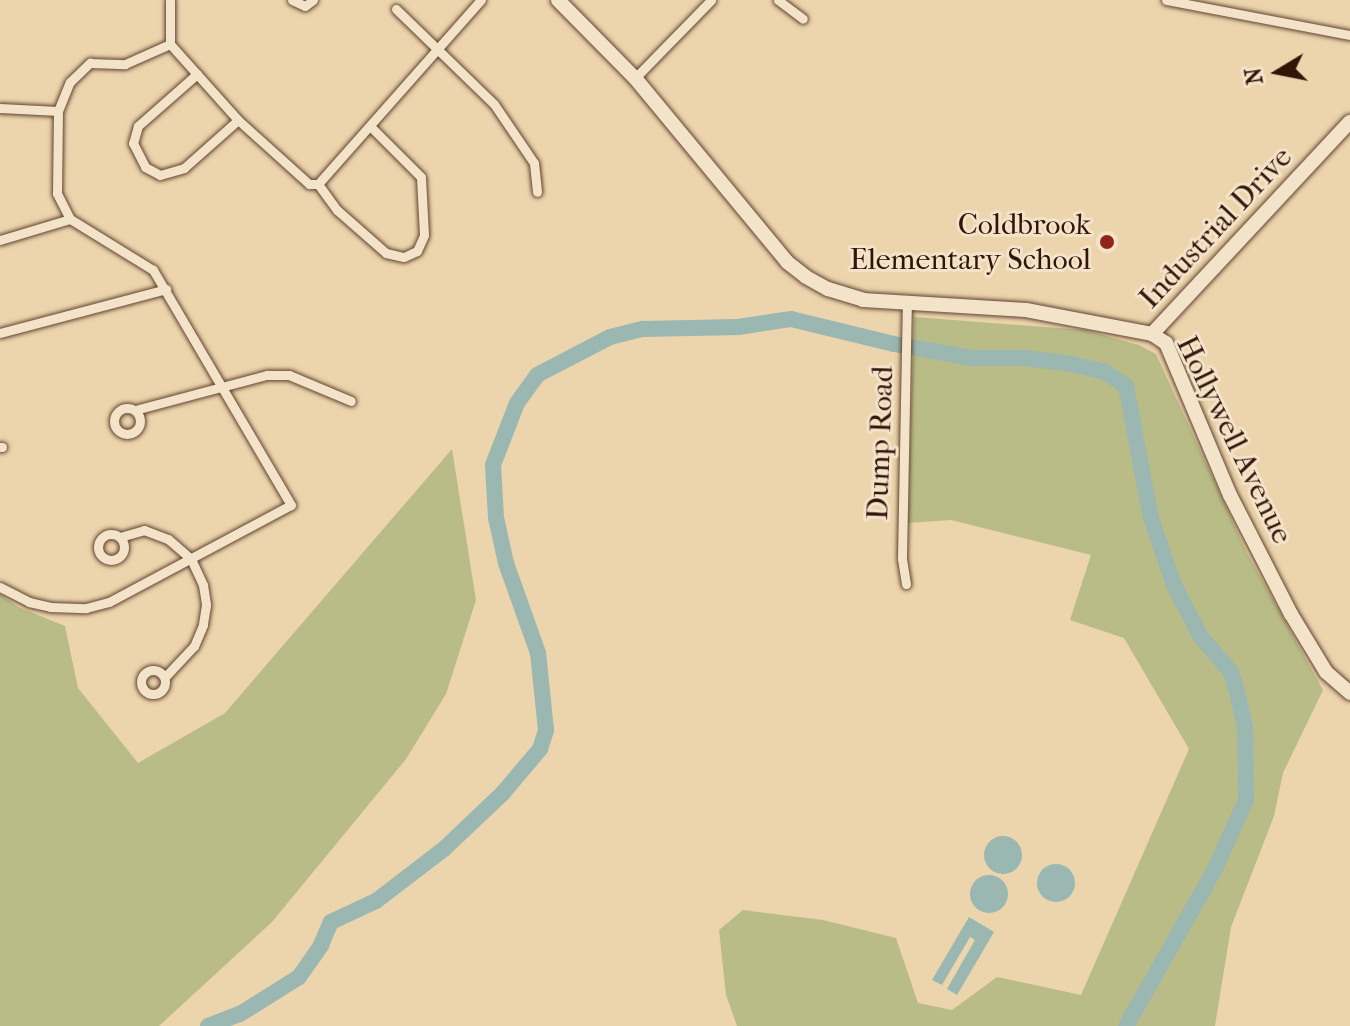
<!DOCTYPE html>
<style>
body{margin:0}
#map{position:relative;width:1350px;height:1026px;overflow:hidden;background:#ecd4ac;font-family:"IM FELL French Canon",serif}
div>[style]{position:absolute}
.green>*{inset:0;background:#babc87}
.water>*{inset:0;background:#9ab7b1}
.round{border-radius:50%}
.river>*{height:16px;margin:-8px;padding:0 8px;transform-origin:8px;border-radius:8px;background:#9ab7b1}
.roads{filter:drop-shadow(0 0 2px #614432) drop-shadow(0 0 2px #614432)}
.street>*{height:9px;margin:-4.5px;padding:0 4.5px;transform-origin:4.5px;border-radius:4.5px;background:#f3e3c9}
.street>.ring{margin:-4.5px;padding:0;box-sizing:content-box;background:none;border:9px solid #f3e3c9;border-radius:50%}
.secondary>*{height:14px;margin:-7px;padding:0 7px;transform-origin:7px;border-radius:7px;background:#f3e3c9}
.dots>*{width:22px;height:22px;translate:-50% -50%;box-sizing:border-box;border:4px solid #f3e3c9;border-radius:50%}
span{translate:-50% -50%;white-space:nowrap;text-align:center;line-height:1.15;-webkit-text-stroke:6px #f3e3c9;paint-order:stroke}
.poi-label{font-size:30px;color:#331409}
.right{translate:-100% -50%;text-align:right}
.street-label{font-size:30px;color:#331409}
.north{position:absolute;left:1238px;top:32px;width:80px;height:80px;-webkit-text-stroke:6px #f3e3c9;paint-order:stroke;rotate:260deg;font-size:22px;font-weight:700;line-height:32px;text-align:center;color:#331409}
.north::after{content:'';display:block;margin:auto;width:28px;height:36px;background:#331409;clip-path:polygon(50% 0,100% 100%,50% 72%,0 100%)}
</style>
<div id="map">
<div class="green">
<i style="clip-path:polygon(914px 317px,1085px 330px,1139px 345px,1156px 354px,1247px 553px,1323px 690px,1283px 773px,1274px 816px,1231px 927px,1215px 1026px,737px 1026px,726px 995px,719px 930px,743px 910px,823px 920px,896px 938px,918px 1003px,952px 1010px,997px 977px,1081px 995px,1189px 749px,1124px 638px,1070px 620px,1091px 555px,951px 520px,908px 523px)"></i>
<i style="clip-path:polygon(452px 449px,476px 600px,446px 694px,406px 759px,272px 922px,159px 1026px,0 1026px,0 594px,18px 607px,65px 626px,78px 688px,138px 763px,225px 713px)"></i>
</div>
<div class="water">
<i class="round" style="left:984px;top:836px;width:38px;height:38px"></i>
<i class="round" style="left:1037px;top:864px;width:38px;height:38px"></i>
<i class="round" style="left:970px;top:875px;width:38px;height:38px"></i>
<i style="clip-path:polygon(969px 917px,994px 932px,957px 995px,947px 989px,975px 940px,970px 937px,942px 985px,932px 980px)"></i>
</div>
<div class="river">
<i style="left:208px;top:1026px;width:34px;rotate:-21deg"></i>
<i style="left:240px;top:1014px;width:70px;rotate:-32.1deg"></i>
<i style="left:299px;top:977px;width:39px;rotate:-55deg"></i>
<i style="left:321px;top:945px;width:25px;rotate:-67deg"></i>
<i style="left:331px;top:922px;width:50px;rotate:-25deg"></i>
<i style="left:376px;top:901px;width:87px;rotate:-37.5deg"></i>
<i style="left:445px;top:848px;width:79px;rotate:-43.5deg"></i>
<i style="left:502px;top:794px;width:59px;rotate:-49.8deg"></i>
<i style="left:540px;top:749px;width:20px;rotate:-72deg"></i>
<i style="left:546px;top:730px;width:77px;rotate:-95.9deg"></i>
<i style="left:538px;top:653px;width:96px;rotate:-109.6deg"></i>
<i style="left:506px;top:563px;width:46px;rotate:-102.5deg"></i>
<i style="left:496px;top:518px;width:53px;rotate:-93.2deg"></i>
<i style="left:493px;top:465px;width:66px;rotate:-68.8deg"></i>
<i style="left:517px;top:403px;width:34px;rotate:-54deg"></i>
<i style="left:537px;top:375px;width:82px;rotate:-27.5deg"></i>
<i style="left:610px;top:337px;width:34px;rotate:-14deg"></i>
<i style="left:643px;top:329px;width:95px;rotate:-1.2deg"></i>
<i style="left:738px;top:327px;width:54px;rotate:-8.6deg"></i>
<i style="left:791px;top:319px;width:106px;rotate:13.6deg"></i>
<i style="left:894px;top:344px;width:78px;rotate:10.3deg"></i>
<i style="left:971px;top:358px;width:54px"></i>
<i style="left:1025px;top:358px;width:46px;rotate:7.4deg"></i>
<i style="left:1071px;top:364px;width:35px;rotate:13deg"></i>
<i style="left:1105px;top:372px;width:25px;rotate:34deg"></i>
<i style="left:1126px;top:386px;width:134px;rotate:79.3deg"></i>
<i style="left:1151px;top:518px;width:71px;rotate:71.1deg"></i>
<i style="left:1174px;top:585px;width:59px;rotate:62.6deg"></i>
<i style="left:1201px;top:637px;width:46px;rotate:49.4deg"></i>
<i style="left:1231px;top:672px;width:24px;rotate:73deg"></i>
<i style="left:1238px;top:695px;width:34px;rotate:78deg"></i>
<i style="left:1245px;top:728px;width:72px;rotate:89.2deg"></i>
<i style="left:1246px;top:800px;width:76px;rotate:114.2deg"></i>
<i style="left:1215px;top:869px;width:180px;rotate:119.5deg"></i>
</div>
<div class="roads">
<div class="street">
<i style="left:170px;top:0;width:44px;rotate:90deg"></i>
<i style="left:292px;top:0;width:14px;rotate:25deg"></i>
<i style="left:305px;top:6px;width:10px;rotate:-37deg"></i>
<i style="left:778px;top:0;width:31px;rotate:37deg"></i>
<i style="left:1166px;top:0;width:187px;rotate:10.8deg"></i>
<i style="left:396px;top:9px;width:136px;rotate:44.1deg"></i>
<i style="left:494px;top:104px;width:71px;rotate:55.9deg"></i>
<i style="left:534px;top:163px;width:29px;rotate:84deg"></i>
<i style="left:170px;top:44px;width:102px;rotate:48.2deg"></i>
<i style="left:238px;top:120px;width:96px;rotate:42deg"></i>
<i style="left:309px;top:184px;width:9px"></i>
<i style="left:318px;top:184px;width:246px;rotate:-48.5deg"></i>
<i style="left:197px;top:74px;width:79px;rotate:138.6deg"></i>
<i style="left:138px;top:126px;width:18px;rotate:106deg"></i>
<i style="left:133px;top:143px;width:27px;rotate:63deg"></i>
<i style="left:145px;top:167px;width:17px;rotate:28deg"></i>
<i style="left:160px;top:175px;width:25px;rotate:-16deg"></i>
<i style="left:184px;top:168px;width:72px;rotate:-41.6deg"></i>
<i style="left:635px;top:78px;width:109px;rotate:-45.7deg"></i>
<i style="left:0;top:108px;width:58px;rotate:3deg"></i>
<i style="left:318px;top:184px;width:32px;rotate:54deg"></i>
<i style="left:337px;top:210px;width:65px;rotate:41.3deg"></i>
<i style="left:386px;top:253px;width:18px;rotate:13deg"></i>
<i style="left:404px;top:257px;width:14px;rotate:-25deg"></i>
<i style="left:417px;top:251px;width:17px;rotate:-66deg"></i>
<i style="left:424px;top:235px;width:58px;rotate:-93deg"></i>
<i style="left:421px;top:177px;width:72px;rotate:-135deg"></i>
<i style="left:0;top:240px;width:73px;rotate:-16.7deg"></i>
<i style="left:0;top:333px;width:172px;rotate:-14.8deg"></i>
<i class="ring" style="left:114px;top:408px;width:17px;height:17px"></i>
<i style="left:135px;top:410px;width:137px;rotate:-14.9deg"></i>
<i style="left:267px;top:375px;width:22px"></i>
<i style="left:289px;top:375px;width:67px;rotate:22.8deg"></i>
<i style="left:0;top:447px;width:2px"></i>
<i class="ring" style="left:98px;top:534px;width:17px;height:17px"></i>
<i style="left:120px;top:537px;width:25px;rotate:-16deg"></i>
<i style="left:144px;top:530px;width:26px;rotate:21deg"></i>
<i style="left:168px;top:539px;width:30px;rotate:41deg"></i>
<i style="left:191px;top:559px;width:29px;rotate:65deg"></i>
<i style="left:203px;top:585px;width:20px;rotate:81deg"></i>
<i style="left:206px;top:605px;width:20px;rotate:99deg"></i>
<i style="left:203px;top:625px;width:23px;rotate:113deg"></i>
<i style="left:194px;top:646px;width:42px;rotate:133.1deg"></i>
<i style="left:906px;top:584px;width:26px;rotate:-99deg"></i>
<i style="left:902px;top:558px;width:255px;rotate:-88.9deg"></i>
<i style="left:0;top:587px;width:33px;rotate:27deg"></i>
<i style="left:29px;top:602px;width:22px;rotate:13deg"></i>
<i style="left:50px;top:607px;width:36px;rotate:2deg"></i>
<i style="left:86px;top:608px;width:24px;rotate:-15deg"></i>
<i style="left:109px;top:602px;width:206px;rotate:-28.1deg"></i>
<i style="left:291px;top:505px;width:273px;rotate:-120.4deg"></i>
<i style="left:153px;top:270px;width:97px;rotate:-148.4deg"></i>
<i style="left:70px;top:219px;width:29px;rotate:-117deg"></i>
<i style="left:57px;top:193px;width:82px;rotate:-89.3deg"></i>
<i style="left:58px;top:111px;width:31px;rotate:-68deg"></i>
<i style="left:70px;top:82px;width:28px;rotate:-44deg"></i>
<i style="left:90px;top:63px;width:35px;rotate:2deg"></i>
<i style="left:125px;top:64px;width:49px;rotate:-24deg"></i>
<i class="ring" style="left:141px;top:670px;width:15px;height:15px"></i>
</div>
<div class="secondary">
<i style="left:558px;top:0;width:110px;rotate:45.4deg"></i>
<i style="left:635px;top:78px;width:239px;rotate:50.4deg"></i>
<i style="left:787px;top:262px;width:24px;rotate:38deg"></i>
<i style="left:806px;top:277px;width:25px;rotate:29deg"></i>
<i style="left:828px;top:289px;width:37px;rotate:17deg"></i>
<i style="left:863px;top:300px;width:163px;rotate:3.5deg"></i>
<i style="left:1026px;top:310px;width:128px;rotate:10.8deg"></i>
<i style="left:1152px;top:334px;width:17px;rotate:33deg"></i>
<i style="left:1166px;top:343px;width:165px;rotate:67.2deg"></i>
<i style="left:1230px;top:495px;width:134px;rotate:62.9deg"></i>
<i style="left:1291px;top:614px;width:68px;rotate:58.9deg"></i>
<i style="left:1326px;top:672px;width:32px;rotate:41deg"></i>
<i style="left:1152px;top:334px;width:290px;rotate:-47deg"></i>
</div>
</div>
<div class="dots">
<i style="left:1107px;top:242px;background:#8f2418"></i>
</div>
<div class="poi-label">
<span class="right" style="left:1091px;top:242px">Coldbrook<br>Elementary School</span>
</div>
<div class="street-label">
<span style="left:1216px;top:228px;rotate:-47deg">Industrial Drive</span>
<span style="left:1234px;top:440px;rotate:64deg">Hollywell Avenue</span>
<span style="left:881px;top:443px;rotate:-88deg">Dump Road</span>
</div>
<div class="north">N</div>
</div>
